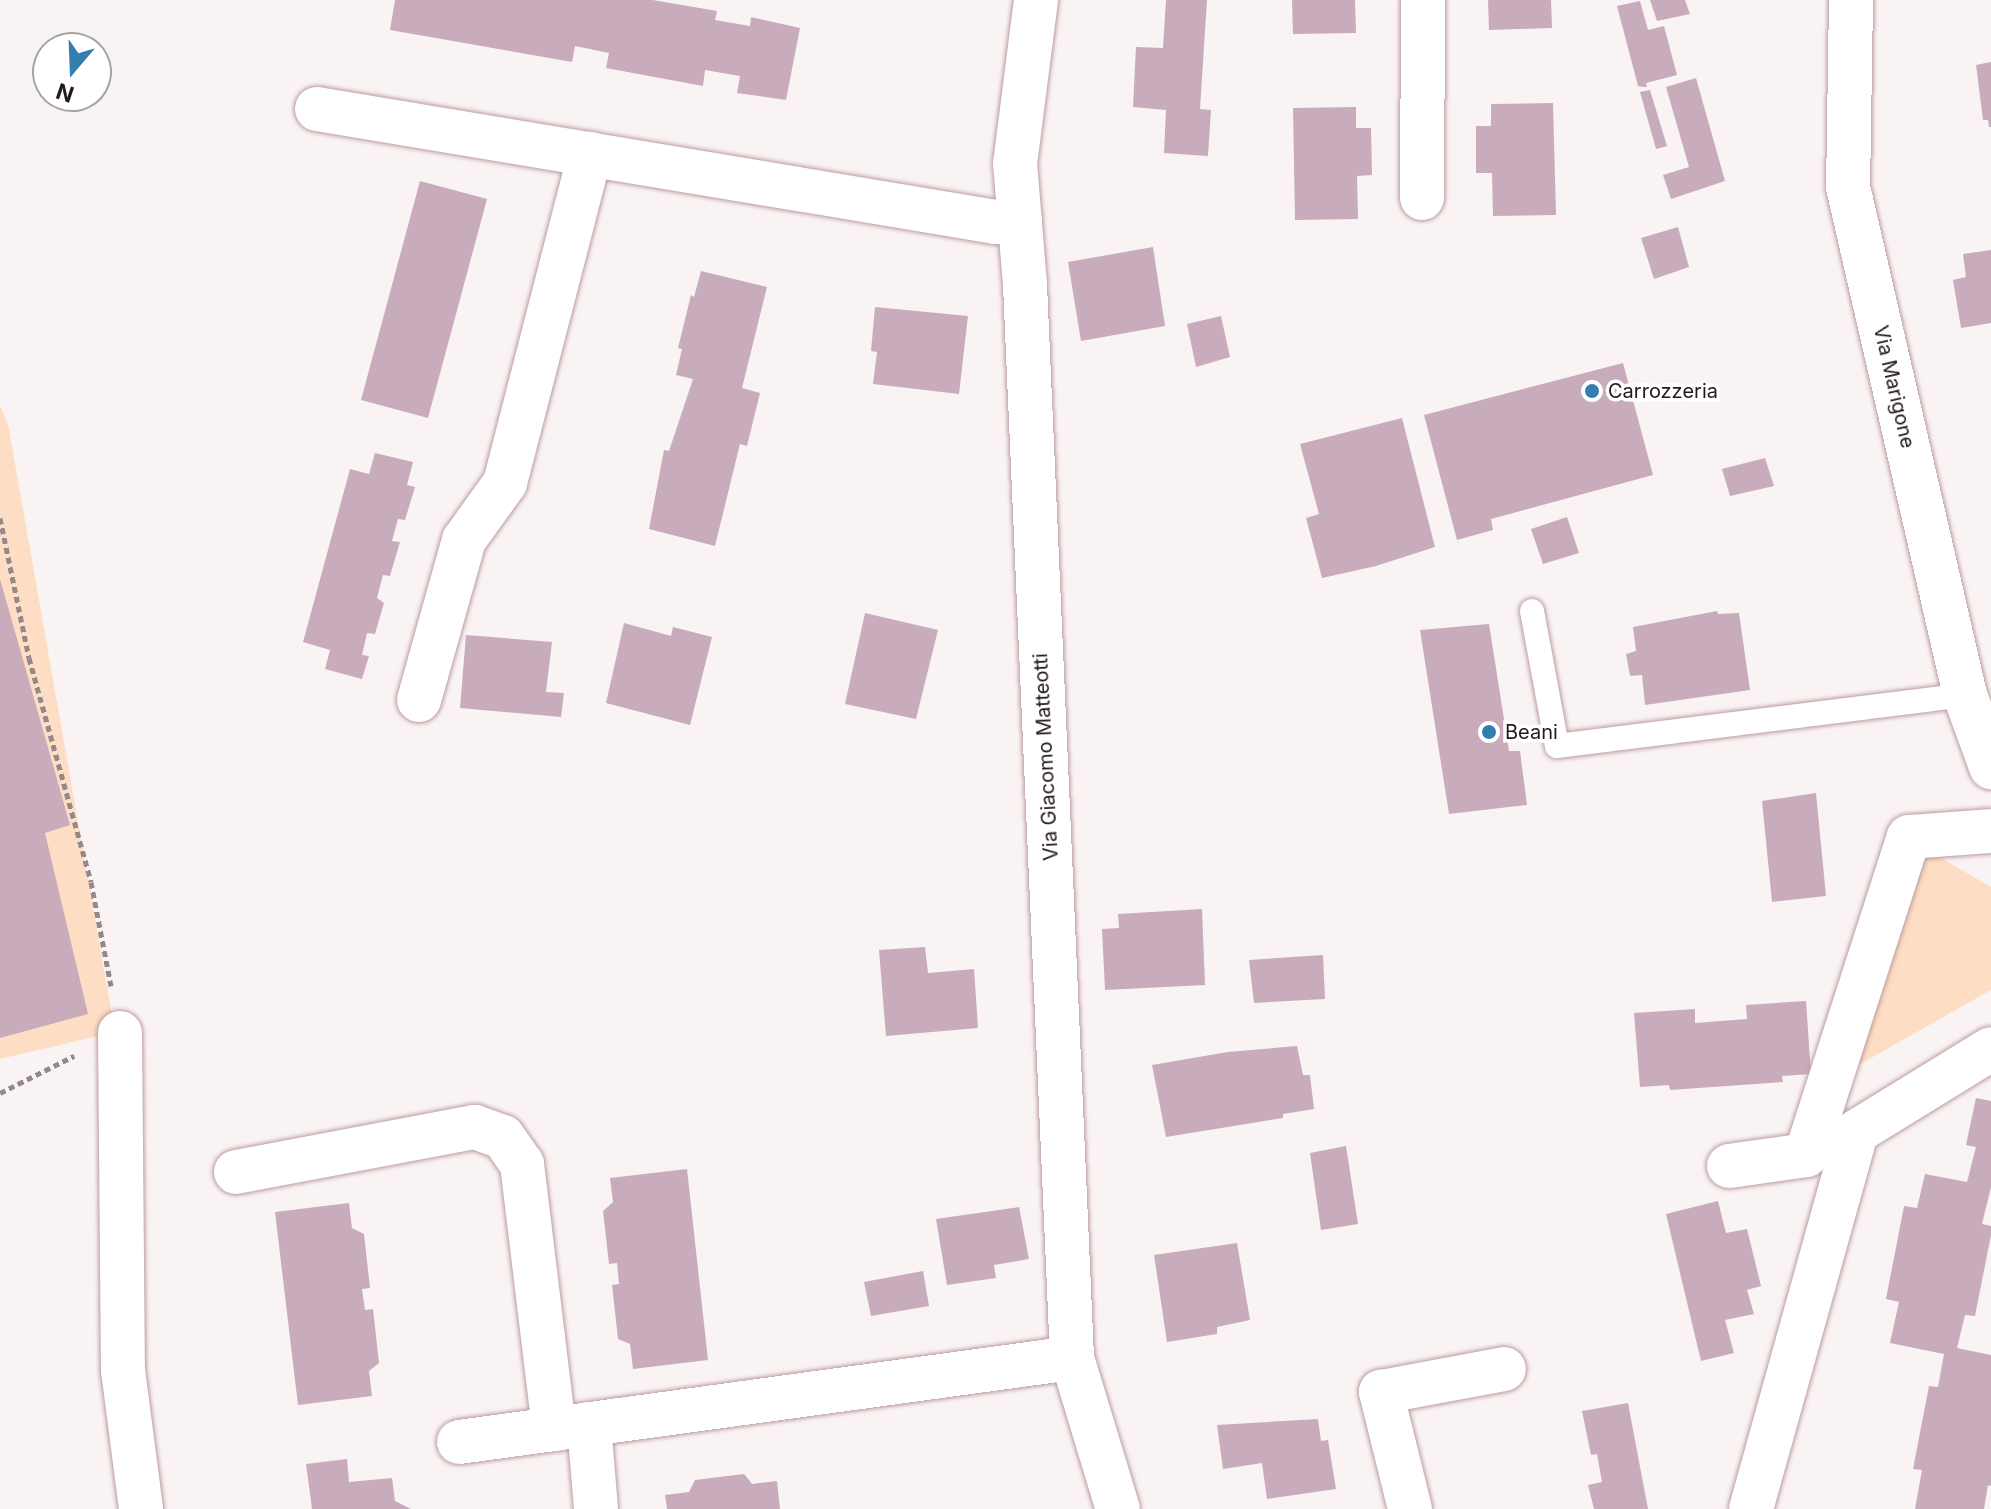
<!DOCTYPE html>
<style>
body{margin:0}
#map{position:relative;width:1991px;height:1509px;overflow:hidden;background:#faf3f4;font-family:Inter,sans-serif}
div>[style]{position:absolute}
.green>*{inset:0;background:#fdddc3}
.building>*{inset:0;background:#c8acbb}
.path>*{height:5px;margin-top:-2.5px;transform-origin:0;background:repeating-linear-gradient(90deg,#93898a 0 6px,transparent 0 10px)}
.roads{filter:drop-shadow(0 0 2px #bb9c9f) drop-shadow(0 0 2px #bb9c9f)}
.lane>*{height:24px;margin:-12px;padding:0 12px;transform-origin:12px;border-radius:12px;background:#fff}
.street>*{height:44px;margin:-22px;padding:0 22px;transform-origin:22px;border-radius:22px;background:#fff}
.dots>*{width:22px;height:22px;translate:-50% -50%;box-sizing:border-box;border:4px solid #fff;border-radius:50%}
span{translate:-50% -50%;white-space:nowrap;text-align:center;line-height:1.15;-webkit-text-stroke:7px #fff;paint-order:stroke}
.street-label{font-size:20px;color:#241819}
.poi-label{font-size:20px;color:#241819}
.left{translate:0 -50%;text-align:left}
.north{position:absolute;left:32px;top:32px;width:80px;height:80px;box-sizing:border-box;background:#fff;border:2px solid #a7a3a3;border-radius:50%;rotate:199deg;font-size:22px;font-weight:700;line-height:32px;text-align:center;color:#241819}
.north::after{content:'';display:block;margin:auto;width:28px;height:36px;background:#327eb1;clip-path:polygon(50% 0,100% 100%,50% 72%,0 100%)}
</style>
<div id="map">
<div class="green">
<i style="clip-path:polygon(0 406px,8px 424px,115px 1032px,0 1059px)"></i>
<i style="clip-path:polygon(1920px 846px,1991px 887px,1991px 990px,1848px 1071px)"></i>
</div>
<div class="building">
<i style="clip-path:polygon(395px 0,653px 0,717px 11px,715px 20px,750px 26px,751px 17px,800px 28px,786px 100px,737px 93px,740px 76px,705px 70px,703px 86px,606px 68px,609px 53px,575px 46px,572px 62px,390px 30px)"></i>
<i style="clip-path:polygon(1166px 0,1207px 0,1200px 109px,1211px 110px,1208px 156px,1164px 153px,1166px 110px,1133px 107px,1136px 47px,1163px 48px)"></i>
<i style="clip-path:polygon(1292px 0,1355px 0,1356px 33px,1293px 34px)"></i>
<i style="clip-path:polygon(1488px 0,1551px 0,1552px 28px,1489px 30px)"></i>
<i style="clip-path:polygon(1650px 0,1685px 0,1690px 14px,1657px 21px)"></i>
<i style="clip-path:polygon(1640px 1px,1648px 30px,1664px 26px,1677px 75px,1646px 83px,1647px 87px,1643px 87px,1638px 86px,1617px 6px)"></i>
<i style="clip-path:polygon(1991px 62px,1991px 127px,1989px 127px,1988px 120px,1983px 120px,1976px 65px)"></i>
<i style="clip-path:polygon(1696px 78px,1725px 181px,1671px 199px,1663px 175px,1689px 167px,1666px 87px)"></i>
<i style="clip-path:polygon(1650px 90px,1667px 146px,1656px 149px,1640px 92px)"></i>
<i style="clip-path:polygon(1553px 103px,1556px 215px,1493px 216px,1492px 173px,1476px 173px,1476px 126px,1491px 126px,1491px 104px)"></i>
<i style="clip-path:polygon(1356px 107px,1356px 128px,1371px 128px,1372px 175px,1357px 176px,1358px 219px,1295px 220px,1293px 108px)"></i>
<i style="clip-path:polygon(420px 181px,487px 199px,428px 418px,361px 400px)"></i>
<i style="clip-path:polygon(1678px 227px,1689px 267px,1654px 279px,1641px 238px)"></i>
<i style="clip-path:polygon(1153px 247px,1165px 326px,1081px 341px,1068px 262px)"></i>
<i style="clip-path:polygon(1991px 250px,1991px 323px,1961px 328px,1953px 280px,1966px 277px,1963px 254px)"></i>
<i style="clip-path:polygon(701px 271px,767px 287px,742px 388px,760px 393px,747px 446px,740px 444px,715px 546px,649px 529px,664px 450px,669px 451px,693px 379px,676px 375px,682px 349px,678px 348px,691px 295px,694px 297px)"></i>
<i style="clip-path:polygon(875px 307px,968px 316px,959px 394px,873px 384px,877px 352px,871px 351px)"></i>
<i style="clip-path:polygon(1221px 316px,1230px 357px,1196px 367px,1187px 324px)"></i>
<i style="clip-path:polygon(1623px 363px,1653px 475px,1491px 519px,1493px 530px,1457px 540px,1424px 415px)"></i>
<i style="clip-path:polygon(1402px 418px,1435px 547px,1376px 566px,1322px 578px,1306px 518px,1319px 514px,1300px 444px)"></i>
<i style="clip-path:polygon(375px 453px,413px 462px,407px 485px,415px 487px,405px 520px,398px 519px,392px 541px,400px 542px,390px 576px,383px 575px,377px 598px,384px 603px,375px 634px,367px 633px,362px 655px,369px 656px,362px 679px,325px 669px,330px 650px,303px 642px,350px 469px,369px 474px)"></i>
<i style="clip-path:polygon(1765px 458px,1774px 486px,1730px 496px,1722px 469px)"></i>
<i style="clip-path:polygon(1567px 517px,1579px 553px,1543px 564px,1531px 529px)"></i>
<i style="clip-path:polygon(0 579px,70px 825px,45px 833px,88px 1014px,0 1038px)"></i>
<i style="clip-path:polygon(1717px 611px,1718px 614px,1739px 613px,1750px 690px,1645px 705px,1642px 675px,1630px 676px,1626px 654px,1636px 651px,1633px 627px)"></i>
<i style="clip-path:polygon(865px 613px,938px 630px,916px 719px,845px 704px)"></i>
<i style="clip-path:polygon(624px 623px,671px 636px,673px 627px,712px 637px,690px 725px,606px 703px)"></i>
<i style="clip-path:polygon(1489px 624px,1509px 751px,1520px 751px,1527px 805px,1449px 814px,1420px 630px)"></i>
<i style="clip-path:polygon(466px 635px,552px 642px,546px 692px,564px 693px,561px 717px,460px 708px)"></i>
<i style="clip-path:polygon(1816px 793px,1826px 896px,1772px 902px,1762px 801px)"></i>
<i style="clip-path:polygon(1202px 909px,1205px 985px,1105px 990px,1102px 929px,1119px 928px,1118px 914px)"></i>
<i style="clip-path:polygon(925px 947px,928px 973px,974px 969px,978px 1028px,886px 1036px,879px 950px)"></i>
<i style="clip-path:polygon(1323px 955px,1325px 999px,1254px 1003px,1249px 960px)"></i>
<i style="clip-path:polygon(1806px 1001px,1811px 1074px,1782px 1076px,1783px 1082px,1670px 1090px,1669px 1085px,1640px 1087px,1634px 1013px,1695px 1009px,1695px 1023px,1747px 1019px,1746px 1005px)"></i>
<i style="clip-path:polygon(1297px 1046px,1303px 1075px,1310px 1075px,1314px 1109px,1283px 1114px,1283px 1118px,1166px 1137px,1152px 1065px,1228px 1052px)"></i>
<i style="clip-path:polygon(1976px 1098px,1991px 1101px,1991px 1187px,1982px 1224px,1991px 1226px,1991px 1235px,1975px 1316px,1965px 1315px,1957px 1348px,1991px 1355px,1991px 1486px,1988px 1485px,1984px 1509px,1915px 1509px,1922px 1470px,1913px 1469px,1929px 1386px,1938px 1387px,1944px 1354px,1890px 1343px,1899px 1302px,1886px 1299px,1904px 1206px,1917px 1208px,1925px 1174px,1967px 1182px,1976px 1147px,1966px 1145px)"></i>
<i style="clip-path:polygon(1346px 1146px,1358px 1224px,1321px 1230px,1310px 1153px)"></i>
<i style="clip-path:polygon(687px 1169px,708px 1360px,633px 1369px,630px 1344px,618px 1339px,612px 1285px,619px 1284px,617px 1263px,609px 1264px,603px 1211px,613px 1202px,610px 1178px)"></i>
<i style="clip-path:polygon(1718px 1201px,1726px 1233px,1747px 1229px,1761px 1286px,1747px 1290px,1754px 1314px,1725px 1320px,1734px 1353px,1701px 1361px,1666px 1214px)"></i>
<i style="clip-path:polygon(349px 1203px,352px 1228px,364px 1234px,370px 1288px,362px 1289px,365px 1310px,373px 1309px,379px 1363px,369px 1371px,372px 1396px,298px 1405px,275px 1212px)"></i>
<i style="clip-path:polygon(1019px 1207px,1029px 1259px,994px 1265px,996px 1278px,947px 1285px,936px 1219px)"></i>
<i style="clip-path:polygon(1237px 1243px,1250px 1320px,1217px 1327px,1217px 1334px,1167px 1342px,1154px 1255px)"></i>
<i style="clip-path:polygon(923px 1271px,929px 1306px,871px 1316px,864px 1282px)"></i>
<i style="clip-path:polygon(1628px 1403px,1648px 1509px,1594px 1509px,1588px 1485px,1602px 1482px,1597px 1454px,1591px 1455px,1582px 1411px)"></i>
<i style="clip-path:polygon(1318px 1419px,1321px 1441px,1328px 1440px,1336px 1489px,1267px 1499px,1262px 1463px,1223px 1469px,1217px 1425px)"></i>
<i style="clip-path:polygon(347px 1459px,349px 1482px,392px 1478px,395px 1501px,411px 1509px,312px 1509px,306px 1464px)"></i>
<i style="clip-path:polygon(744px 1474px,752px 1484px,777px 1481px,780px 1509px,667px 1509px,665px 1495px,689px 1492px,695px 1480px)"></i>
</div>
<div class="path">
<i style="left:0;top:518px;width:143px;rotate:78.3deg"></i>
<i style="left:29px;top:658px;width:232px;rotate:74.5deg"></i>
<i style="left:91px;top:882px;width:106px;rotate:79.1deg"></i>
<i style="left:0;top:1093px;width:83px;rotate:-26.6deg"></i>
</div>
<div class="roads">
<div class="lane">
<i style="left:1532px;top:611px;width:137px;rotate:79.5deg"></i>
<i style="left:1557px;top:746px;width:411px;rotate:-7.1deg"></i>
</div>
<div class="street">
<i style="left:1036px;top:0;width:164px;rotate:97.3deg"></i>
<i style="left:1015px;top:163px;width:122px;rotate:85.3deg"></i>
<i style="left:1025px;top:285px;width:1074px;rotate:87.49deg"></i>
<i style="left:1072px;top:1358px;width:158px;rotate:73.1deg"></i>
<i style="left:1851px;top:0;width:187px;rotate:90.9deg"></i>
<i style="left:1848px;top:187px;width:521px;rotate:77.03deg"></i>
<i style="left:1965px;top:695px;width:77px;rotate:70.1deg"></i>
<i style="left:317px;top:109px;width:688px;rotate:9.45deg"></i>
<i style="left:996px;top:222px;width:24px;rotate:-5deg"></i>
<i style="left:1422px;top:198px;width:198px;rotate:-89.7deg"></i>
<i style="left:419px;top:700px;width:166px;rotate:-74.3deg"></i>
<i style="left:464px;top:540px;width:70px;rotate:-54.3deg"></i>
<i style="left:505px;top:483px;width:340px;rotate:-75.5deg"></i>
<i style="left:120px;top:1033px;width:337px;rotate:89.5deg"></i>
<i style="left:123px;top:1370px;width:140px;rotate:82.6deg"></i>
<i style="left:1729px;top:1166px;width:78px;rotate:-8.1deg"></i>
<i style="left:1806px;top:1155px;width:334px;rotate:-72.1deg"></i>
<i style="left:1909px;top:837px;width:82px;rotate:-4.2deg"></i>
<i style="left:236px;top:1172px;width:243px;rotate:-10.7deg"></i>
<i style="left:475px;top:1127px;width:30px;rotate:20deg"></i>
<i style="left:503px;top:1137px;width:33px;rotate:55deg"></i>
<i style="left:522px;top:1164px;width:267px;rotate:83.1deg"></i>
<i style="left:589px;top:1424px;width:85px;rotate:85.3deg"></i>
<i style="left:459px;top:1442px;width:619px;rotate:-7.8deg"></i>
<i style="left:1410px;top:1509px;width:121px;rotate:-103.9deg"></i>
<i style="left:1381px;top:1392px;width:125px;rotate:-10.6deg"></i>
<i style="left:1751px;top:1509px;width:391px;rotate:-74.4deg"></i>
<i style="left:1856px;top:1132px;width:158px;rotate:-31.6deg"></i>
</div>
</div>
<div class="dots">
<i style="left:1592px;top:391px;background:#327eb1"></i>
<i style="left:1489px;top:732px;background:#327eb1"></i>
</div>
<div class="street-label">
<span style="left:1894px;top:387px;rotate:77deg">Via Marigone</span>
<span style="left:1046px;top:757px;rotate:-93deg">Via Giacomo Matteotti</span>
</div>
<div class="poi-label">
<span class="left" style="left:1608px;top:391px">Carrozzeria</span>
<span class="left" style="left:1505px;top:732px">Beani</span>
</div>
<div class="north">N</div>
</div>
